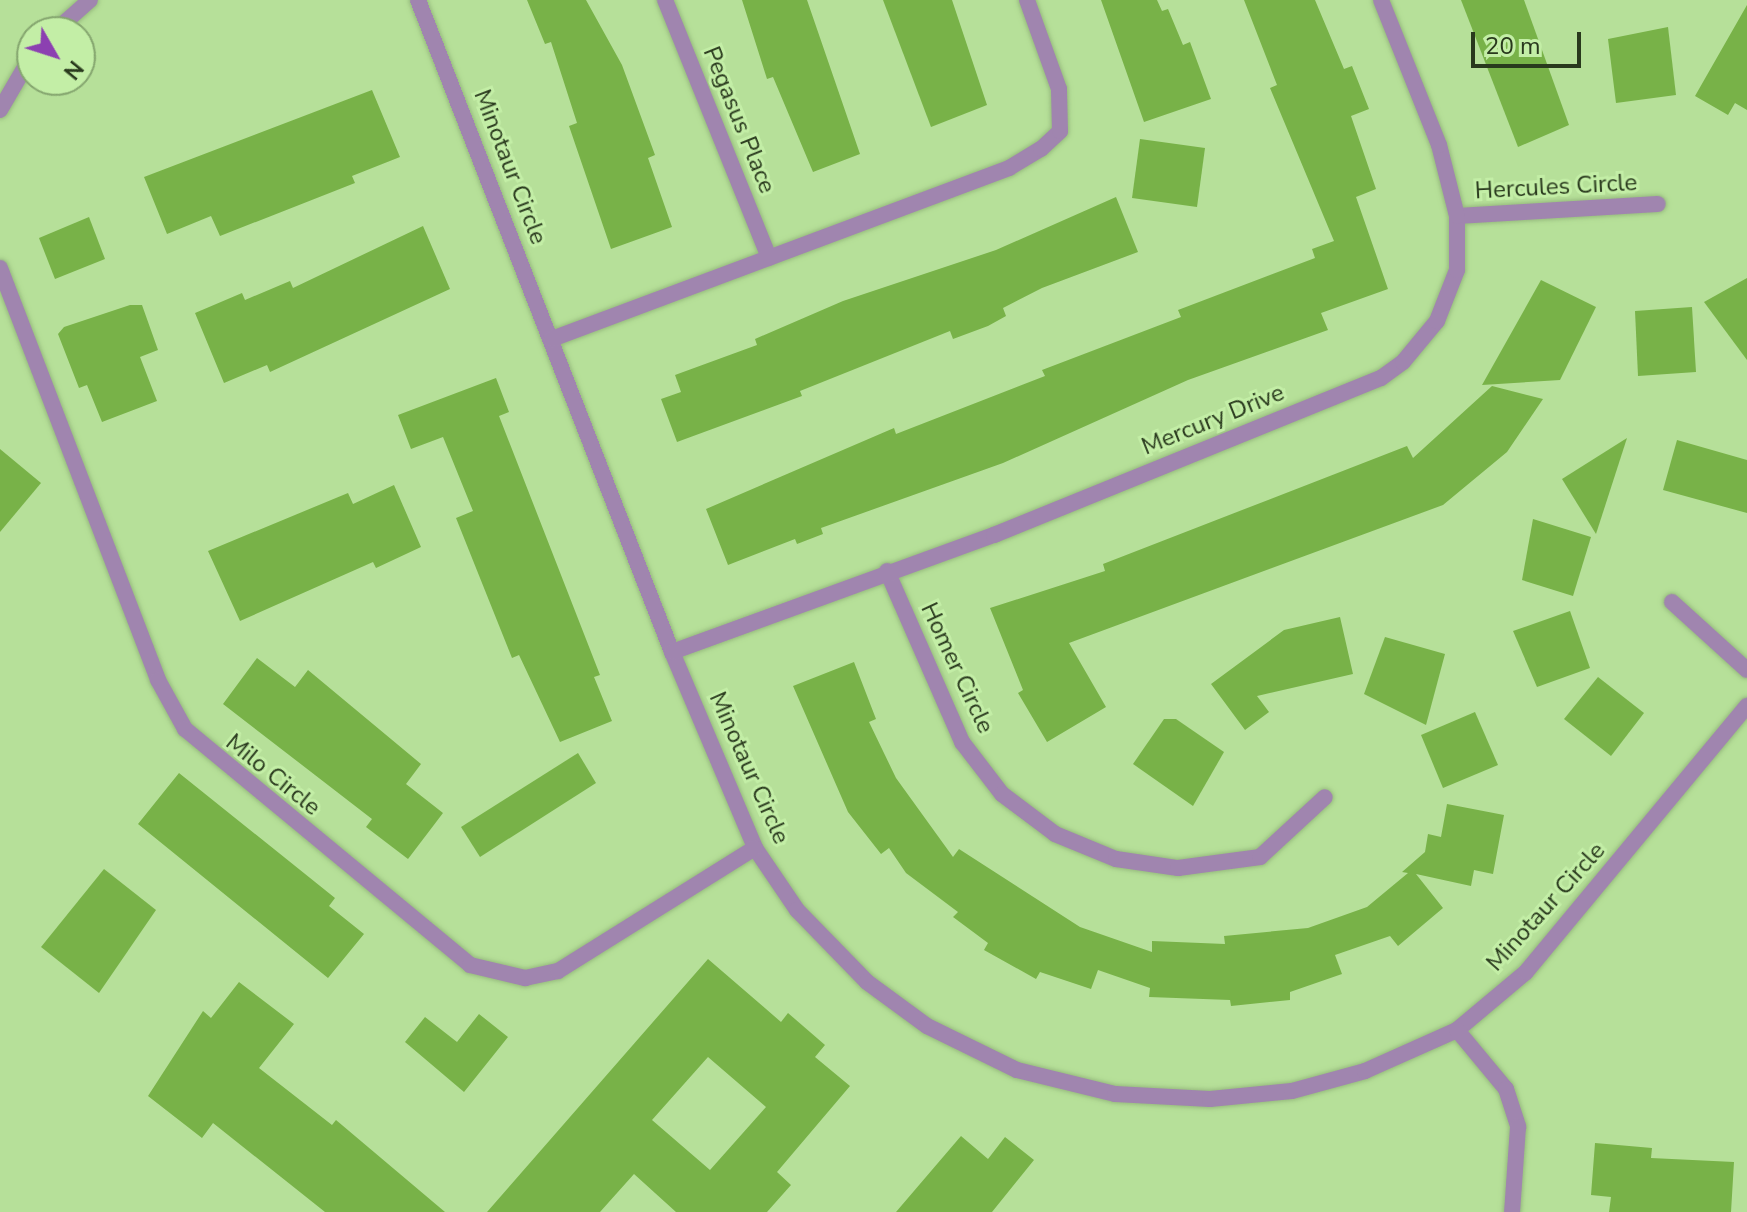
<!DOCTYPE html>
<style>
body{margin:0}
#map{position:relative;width:1747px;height:1212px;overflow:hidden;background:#b6e099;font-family:"Nunito Sans",sans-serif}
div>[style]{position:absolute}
.building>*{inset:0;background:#78b248}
.roads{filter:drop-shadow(0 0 2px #97bb7e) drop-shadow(0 0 2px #97bb7e)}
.street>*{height:16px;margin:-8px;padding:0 8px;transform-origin:8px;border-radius:8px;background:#a085af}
span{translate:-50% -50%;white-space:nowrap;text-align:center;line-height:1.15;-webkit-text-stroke:6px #c3eea6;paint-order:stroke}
.street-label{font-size:24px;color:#29391d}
.north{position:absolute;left:16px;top:16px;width:80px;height:80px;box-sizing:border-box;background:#c3eea6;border:2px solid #85a66f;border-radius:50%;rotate:129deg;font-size:22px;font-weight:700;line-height:32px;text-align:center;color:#29391d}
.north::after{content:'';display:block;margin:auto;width:28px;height:36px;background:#8c40b1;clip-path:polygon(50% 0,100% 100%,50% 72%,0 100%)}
.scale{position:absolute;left:1471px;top:32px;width:110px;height:36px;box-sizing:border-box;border:4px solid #29391d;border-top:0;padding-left:10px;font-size:24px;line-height:28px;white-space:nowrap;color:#29391d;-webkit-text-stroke:6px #c3eea6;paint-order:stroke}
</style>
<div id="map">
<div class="building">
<i style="clip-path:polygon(527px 0,586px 0,622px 65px,655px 155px,648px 158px,672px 227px,611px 249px,569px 126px,577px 123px,551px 42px,545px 44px)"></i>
<i style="clip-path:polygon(742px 0,807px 0,860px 154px,813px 172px,773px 77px,767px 79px)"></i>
<i style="clip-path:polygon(883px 0,952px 0,987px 105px,931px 127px)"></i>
<i style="clip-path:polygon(1101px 0,1157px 0,1162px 11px,1168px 9px,1183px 45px,1190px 42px,1211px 99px,1144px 122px)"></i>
<i style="clip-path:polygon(1244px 0,1315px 0,1344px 69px,1352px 66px,1369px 109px,1351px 116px,1376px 189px,1356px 197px,1388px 289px,1321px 313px,1328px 330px,1188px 380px,1003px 463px,821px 528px,823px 534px,797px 544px,795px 539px,728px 565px,706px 509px,894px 428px,896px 434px,1045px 376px,1042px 370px,1181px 317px,1178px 310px,1315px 258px,1312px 249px,1334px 241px,1270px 88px,1277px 85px)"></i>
<i style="clip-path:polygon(1461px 0,1524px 0,1569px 125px,1518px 147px)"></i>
<i style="clip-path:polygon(1747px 5px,1747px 110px,1735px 103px,1728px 115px,1695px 96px)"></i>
<i style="clip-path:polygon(1668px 27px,1676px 95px,1616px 103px,1608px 39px)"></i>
<i style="clip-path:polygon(372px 90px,400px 157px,352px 176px,355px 183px,220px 236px,211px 216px,167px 234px,144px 177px)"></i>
<i style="clip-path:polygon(1140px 139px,1205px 148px,1197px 207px,1132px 198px)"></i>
<i style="clip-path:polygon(1116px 197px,1138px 252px,1042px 288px,1003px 308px,1006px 316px,988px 326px,953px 339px,950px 331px,800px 391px,802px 396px,677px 442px,661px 399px,681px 392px,675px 375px,757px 345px,755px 339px,843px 301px,996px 250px)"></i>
<i style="clip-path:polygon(89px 217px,105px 259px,55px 279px,39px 238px)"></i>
<i style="clip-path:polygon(423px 226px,450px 289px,270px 372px,267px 365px,224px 383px,195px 313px,242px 293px,245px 300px,290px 281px,293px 288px)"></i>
<i style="clip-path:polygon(1747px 278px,1747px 360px,1704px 302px)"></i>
<i style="clip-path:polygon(1541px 280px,1596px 307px,1560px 380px,1482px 385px)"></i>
<i style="clip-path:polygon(130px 305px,142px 305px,158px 350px,140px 357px,157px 401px,102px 422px,87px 385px,79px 388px,58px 334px,64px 327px)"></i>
<i style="clip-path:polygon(1692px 307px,1696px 372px,1638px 376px,1635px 311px)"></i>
<i style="clip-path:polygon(496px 378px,509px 412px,499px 416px,600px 675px,594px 677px,612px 721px,560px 742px,519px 655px,512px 658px,456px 518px,473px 511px,443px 437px,411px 449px,398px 415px)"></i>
<i style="clip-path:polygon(1492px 386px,1543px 399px,1507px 452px,1443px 505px,1069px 643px,1106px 707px,1047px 742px,1018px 693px,1023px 690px,990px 608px,1105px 571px,1103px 564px,1407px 446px,1413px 458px)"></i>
<i style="clip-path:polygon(1627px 438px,1596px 534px,1562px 479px)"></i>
<i style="clip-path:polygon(1677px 440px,1747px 460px,1747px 513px,1663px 490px)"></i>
<i style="clip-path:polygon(0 449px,41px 483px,0 532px)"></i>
<i style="clip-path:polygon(394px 485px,421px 547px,376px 568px,373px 562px,240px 621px,208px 551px,348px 493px,353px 504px)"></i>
<i style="clip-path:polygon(1533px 519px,1591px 537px,1573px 596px,1522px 580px)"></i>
<i style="clip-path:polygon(1570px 611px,1590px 668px,1537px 687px,1513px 631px)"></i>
<i style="clip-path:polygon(1340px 617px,1353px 674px,1257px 696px,1269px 712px,1245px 730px,1211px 684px,1284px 630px)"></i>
<i style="clip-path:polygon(1385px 637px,1445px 654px,1426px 725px,1364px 694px)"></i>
<i style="clip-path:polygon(257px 658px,295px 687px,308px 670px,421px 764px,406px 784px,443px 813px,408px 859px,366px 827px,372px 819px,223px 704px)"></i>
<i style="clip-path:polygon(854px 662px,876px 719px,869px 722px,896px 778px,953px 857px,959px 849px,1080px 927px,1152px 952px,1152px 941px,1225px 944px,1224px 936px,1308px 928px,1367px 907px,1408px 873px,1402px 872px,1425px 852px,1428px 834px,1441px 837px,1447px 804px,1504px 815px,1493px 874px,1474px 870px,1471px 886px,1416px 874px,1443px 908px,1398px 946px,1390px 936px,1335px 955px,1342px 974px,1290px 992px,1290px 1000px,1231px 1006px,1230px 1000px,1149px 997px,1150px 988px,1098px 970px,1091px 989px,1040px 972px,1036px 979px,984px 950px,988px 943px,953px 917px,958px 912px,906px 873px,889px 848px,881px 854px,848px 812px,793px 686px)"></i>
<i style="clip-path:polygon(1598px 677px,1644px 713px,1611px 756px,1564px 719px)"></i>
<i style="clip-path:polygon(1475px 712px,1498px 765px,1443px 788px,1421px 735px)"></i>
<i style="clip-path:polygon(1164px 719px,1176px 719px,1224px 752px,1193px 806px,1133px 764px)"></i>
<i style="clip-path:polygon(578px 753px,596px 783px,480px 857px,461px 827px)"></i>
<i style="clip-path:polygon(179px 773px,335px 898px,329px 906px,364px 934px,328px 978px,138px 824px)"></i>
<i style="clip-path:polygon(104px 869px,156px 910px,99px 993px,41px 947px)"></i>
<i style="clip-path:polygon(evenodd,708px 959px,781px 1022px,788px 1013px,825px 1045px,815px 1057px,850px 1086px,777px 1172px,791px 1185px,767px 1212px,676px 1212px,634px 1174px,600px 1212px,487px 1212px,708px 959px,708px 1057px,766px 1107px,710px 1170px,652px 1120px,708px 1057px)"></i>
<i style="clip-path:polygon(239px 982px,294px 1024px,259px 1068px,332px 1125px,336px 1120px,445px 1212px,325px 1212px,213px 1123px,202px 1138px,148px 1096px,203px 1011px,211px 1018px)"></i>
<i style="clip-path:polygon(479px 1014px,508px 1037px,464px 1092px,405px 1042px,425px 1017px,457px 1042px)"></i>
<i style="clip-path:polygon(961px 1136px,988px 1159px,1005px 1137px,1034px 1160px,992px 1212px,896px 1212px)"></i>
<i style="clip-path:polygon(1595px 1143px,1652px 1148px,1651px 1158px,1734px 1162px,1731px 1212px,1609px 1212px,1611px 1197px,1591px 1195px)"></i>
</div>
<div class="roads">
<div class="street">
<i style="left:418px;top:0;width:700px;rotate:68.72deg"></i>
<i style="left:672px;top:652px;width:213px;rotate:67deg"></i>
<i style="left:755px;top:848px;width:75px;rotate:55.9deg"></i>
<i style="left:797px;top:910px;width:100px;rotate:45.8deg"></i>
<i style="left:867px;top:982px;width:74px;rotate:36.3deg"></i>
<i style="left:927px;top:1026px;width:100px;rotate:26.1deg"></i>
<i style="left:1017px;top:1070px;width:101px;rotate:13.8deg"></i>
<i style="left:1115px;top:1094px;width:95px;rotate:3deg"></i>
<i style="left:1210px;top:1099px;width:82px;rotate:-5.6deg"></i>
<i style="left:1292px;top:1091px;width:76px;rotate:-15.3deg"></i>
<i style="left:1365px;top:1071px;width:101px;rotate:-24deg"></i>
<i style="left:1457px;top:1030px;width:90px;rotate:-40deg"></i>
<i style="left:1526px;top:972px;width:346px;rotate:-50.3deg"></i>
<i style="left:665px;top:0;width:278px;rotate:68deg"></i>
<i style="left:54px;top:32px;width:48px;rotate:-41.6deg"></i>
<i style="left:0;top:110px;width:64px;rotate:-59.8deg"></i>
<i style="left:1457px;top:216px;width:201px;rotate:-3.4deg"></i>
<i style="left:0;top:268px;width:441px;rotate:69deg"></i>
<i style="left:158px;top:680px;width:56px;rotate:61.1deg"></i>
<i style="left:185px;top:729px;width:370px;rotate:39.6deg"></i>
<i style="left:470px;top:965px;width:57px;rotate:13.3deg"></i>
<i style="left:525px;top:978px;width:34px;rotate:-12deg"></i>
<i style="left:558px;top:971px;width:232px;rotate:-32deg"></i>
<i style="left:552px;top:339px;width:488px;rotate:-20.5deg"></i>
<i style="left:1009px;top:168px;width:37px;rotate:-31deg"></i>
<i style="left:1041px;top:149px;width:26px;rotate:-43deg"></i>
<i style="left:1060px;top:131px;width:42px;rotate:-91.4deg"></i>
<i style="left:1059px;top:89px;width:95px;rotate:-109.8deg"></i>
<i style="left:887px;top:571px;width:187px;rotate:66.3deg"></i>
<i style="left:962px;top:742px;width:66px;rotate:52.4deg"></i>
<i style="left:1002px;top:794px;width:66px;rotate:37deg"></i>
<i style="left:1055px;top:834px;width:66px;rotate:22.3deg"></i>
<i style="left:1116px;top:859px;width:63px;rotate:8.3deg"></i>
<i style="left:1178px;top:868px;width:83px;rotate:-7.6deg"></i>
<i style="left:1260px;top:857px;width:88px;rotate:-42.7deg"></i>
<i style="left:1672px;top:602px;width:101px;rotate:42.2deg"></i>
<i style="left:672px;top:652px;width:343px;rotate:-20deg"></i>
<i style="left:994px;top:535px;width:418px;rotate:-22.1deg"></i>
<i style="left:1381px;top:378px;width:27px;rotate:-36deg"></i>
<i style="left:1403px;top:362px;width:53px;rotate:-50.3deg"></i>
<i style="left:1437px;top:321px;width:55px;rotate:-68.6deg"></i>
<i style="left:1457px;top:270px;width:54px;rotate:-90deg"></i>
<i style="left:1457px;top:216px;width:73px;rotate:-104.2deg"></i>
<i style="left:1439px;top:145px;width:156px;rotate:-111.8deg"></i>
<i style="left:1457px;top:1030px;width:77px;rotate:50.3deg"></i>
<i style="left:1506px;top:1089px;width:40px;rotate:72deg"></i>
<i style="left:1518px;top:1127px;width:85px;rotate:94deg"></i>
</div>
</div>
<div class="street-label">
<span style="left:739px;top:120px;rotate:68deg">Pegasus Place</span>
<span style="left:510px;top:167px;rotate:69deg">Minotaur Circle</span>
<span style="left:1556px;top:187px;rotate:-3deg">Hercules Circle</span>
<span style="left:1213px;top:420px;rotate:-22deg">Mercury Drive</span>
<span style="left:957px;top:668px;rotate:65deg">Homer Circle</span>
<span style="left:749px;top:768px;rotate:66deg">Minotaur Circle</span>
<span style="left:273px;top:775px;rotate:39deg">Milo Circle</span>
<span style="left:1546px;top:907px;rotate:-48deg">Minotaur Circle</span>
</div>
<div class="north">N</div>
<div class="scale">20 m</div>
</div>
